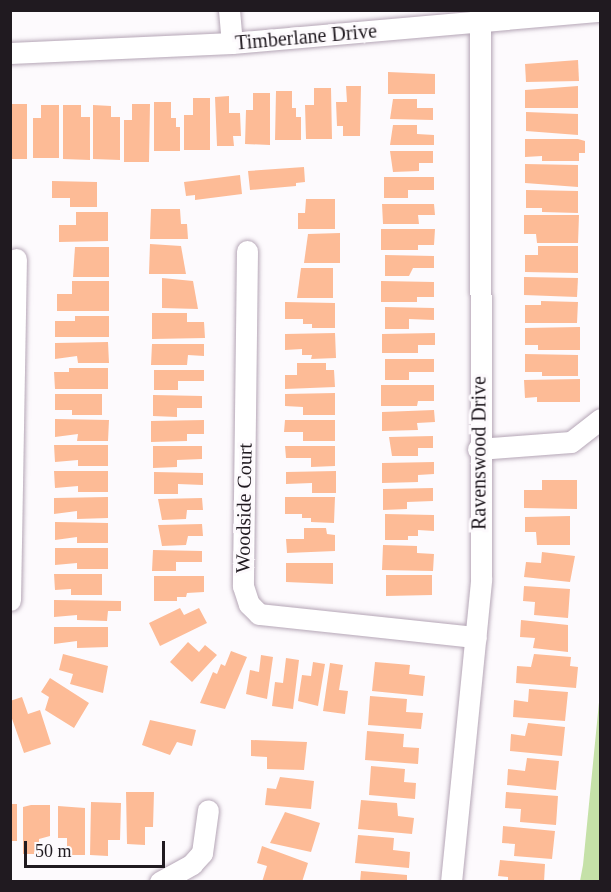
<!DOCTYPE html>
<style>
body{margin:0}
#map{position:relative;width:611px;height:892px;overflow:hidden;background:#fdfafd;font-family:Georgia,serif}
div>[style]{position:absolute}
.green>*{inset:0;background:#c5e1a8}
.building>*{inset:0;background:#fdbb96}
.roads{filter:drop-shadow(0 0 2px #b5a6b6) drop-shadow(0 0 2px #b5a6b6)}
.street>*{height:21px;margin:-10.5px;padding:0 10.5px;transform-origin:10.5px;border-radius:10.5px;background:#fff}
span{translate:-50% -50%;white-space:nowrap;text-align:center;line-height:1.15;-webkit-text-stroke:6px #fdfafd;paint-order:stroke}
.street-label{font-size:20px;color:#201a20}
.frame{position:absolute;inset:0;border:12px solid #201a20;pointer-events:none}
.scale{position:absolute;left:24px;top:841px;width:141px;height:27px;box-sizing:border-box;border:3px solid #201a20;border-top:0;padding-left:8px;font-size:18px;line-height:21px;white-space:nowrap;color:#201a20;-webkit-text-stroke:4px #fdfafd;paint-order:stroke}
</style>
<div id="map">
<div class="green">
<i style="clip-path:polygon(600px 692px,600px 881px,580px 881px,583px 865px)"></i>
</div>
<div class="building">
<i style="clip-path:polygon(578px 60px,579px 81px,526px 82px,525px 64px)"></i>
<i style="clip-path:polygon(388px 72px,435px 74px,435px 94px,388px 94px)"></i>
<i style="clip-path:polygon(346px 86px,361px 86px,360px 136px,343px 136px,343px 126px,337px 126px,336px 102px,347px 102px)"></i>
<i style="clip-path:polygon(578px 86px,578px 108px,525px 108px,525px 90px)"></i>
<i style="clip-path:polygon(314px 88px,331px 88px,332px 139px,306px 139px,305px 105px,314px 105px)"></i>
<i style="clip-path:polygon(276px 91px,292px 91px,292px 108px,296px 108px,296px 117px,301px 117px,301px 140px,275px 140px)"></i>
<i style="clip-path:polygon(253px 93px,270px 93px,270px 145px,245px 144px,246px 110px,253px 110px)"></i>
<i style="clip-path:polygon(229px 96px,229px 113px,240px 113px,241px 136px,233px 136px,234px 146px,217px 146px,215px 97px)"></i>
<i style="clip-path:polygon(193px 98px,210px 98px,210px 150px,184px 150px,184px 115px,193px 115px)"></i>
<i style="clip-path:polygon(393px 99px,417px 99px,417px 108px,433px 108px,433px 120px,390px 119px)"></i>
<i style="clip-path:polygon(154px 102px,171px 102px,171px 118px,176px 118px,176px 127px,180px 127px,180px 151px,154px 151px)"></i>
<i style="clip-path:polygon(10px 104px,27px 104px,27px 159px,10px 159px)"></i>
<i style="clip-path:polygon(132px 104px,150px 104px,149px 162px,124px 162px,124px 120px,132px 120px)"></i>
<i style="clip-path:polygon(41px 105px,59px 105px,59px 158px,33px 158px,33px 118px,41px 118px)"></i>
<i style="clip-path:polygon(63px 105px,81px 105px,81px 117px,90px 117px,90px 160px,63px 159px)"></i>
<i style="clip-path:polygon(93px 105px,111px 106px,111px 117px,120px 117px,120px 160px,93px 159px)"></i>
<i style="clip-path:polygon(526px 112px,578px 114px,578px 135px,526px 131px)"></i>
<i style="clip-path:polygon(393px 125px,417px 125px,417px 134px,434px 135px,434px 145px,390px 145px)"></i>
<i style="clip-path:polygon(525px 139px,578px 139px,585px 141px,585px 153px,579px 153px,579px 161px,542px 161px,542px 156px,525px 157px)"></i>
<i style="clip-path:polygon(390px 151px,433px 151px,433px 163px,419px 163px,419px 171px,393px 172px)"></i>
<i style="clip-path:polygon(525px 164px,578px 165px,578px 187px,525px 183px)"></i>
<i style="clip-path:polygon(304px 167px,305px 182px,296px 183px,296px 186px,250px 190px,248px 171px)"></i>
<i style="clip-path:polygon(240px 175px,242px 194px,195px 200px,195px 195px,186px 196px,184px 182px)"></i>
<i style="clip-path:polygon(384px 177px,434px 177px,434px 190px,408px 190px,408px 198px,384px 198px)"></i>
<i style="clip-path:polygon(52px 181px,97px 182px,97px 207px,70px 207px,70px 198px,52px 198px)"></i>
<i style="clip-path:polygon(526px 190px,578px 191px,578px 213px,542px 212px,542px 208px,526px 208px)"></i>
<i style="clip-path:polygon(306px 199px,335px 199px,335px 229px,298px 229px,298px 213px,305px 213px)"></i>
<i style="clip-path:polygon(382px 204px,434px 204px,435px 215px,418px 215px,419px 224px,383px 224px)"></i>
<i style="clip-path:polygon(151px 209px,180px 209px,181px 224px,187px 224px,188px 239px,150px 239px)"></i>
<i style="clip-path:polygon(76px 212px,108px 212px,108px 241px,59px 242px,59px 225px,76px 225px)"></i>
<i style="clip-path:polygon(524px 215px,579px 215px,578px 243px,537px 243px,536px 234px,524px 234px)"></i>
<i style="clip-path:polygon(381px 229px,435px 229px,434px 245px,418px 245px,418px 250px,381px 250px)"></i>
<i style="clip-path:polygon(340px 233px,340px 263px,304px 263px,308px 234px)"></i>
<i style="clip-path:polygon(150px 244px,181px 246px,186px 274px,149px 274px)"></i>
<i style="clip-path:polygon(538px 246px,578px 246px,578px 273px,525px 272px,525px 255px,538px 255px)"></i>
<i style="clip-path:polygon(75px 247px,109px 247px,109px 277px,73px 277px)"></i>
<i style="clip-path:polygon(385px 255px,434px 256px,434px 268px,413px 268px,409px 276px,385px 276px)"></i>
<i style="clip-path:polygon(301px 268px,333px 268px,333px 298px,297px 298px)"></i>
<i style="clip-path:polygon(524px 277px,578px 278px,577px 297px,524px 295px)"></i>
<i style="clip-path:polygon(162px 278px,193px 281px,198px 309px,162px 308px)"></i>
<i style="clip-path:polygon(72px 281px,109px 281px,109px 311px,57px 311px,57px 294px,72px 294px)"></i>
<i style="clip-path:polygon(381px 281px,434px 282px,434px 297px,417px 297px,417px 302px,381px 302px)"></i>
<i style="clip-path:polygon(541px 301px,578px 302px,577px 323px,525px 323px,525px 305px,541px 305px)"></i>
<i style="clip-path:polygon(285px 302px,335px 303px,335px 328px,312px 328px,312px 324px,303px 324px,303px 319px,285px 319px)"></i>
<i style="clip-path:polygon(385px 307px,434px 308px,434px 320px,409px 319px,409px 329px,385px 329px)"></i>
<i style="clip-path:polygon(152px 313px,187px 313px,187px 322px,204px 322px,205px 338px,152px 339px)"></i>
<i style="clip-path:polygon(75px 316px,109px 316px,109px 337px,55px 337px,55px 321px,75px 321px)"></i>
<i style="clip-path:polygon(580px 327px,580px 350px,538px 350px,538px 345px,525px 345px,525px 328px)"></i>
<i style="clip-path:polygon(335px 333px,336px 358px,311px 359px,312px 355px,302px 355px,302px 349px,285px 350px,285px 334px)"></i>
<i style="clip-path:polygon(435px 333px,435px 345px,418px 345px,418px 353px,382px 353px,382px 334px)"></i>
<i style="clip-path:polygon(108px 342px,109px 363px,78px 363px,77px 356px,55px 359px,55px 343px)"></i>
<i style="clip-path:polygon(152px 344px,204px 344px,204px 356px,188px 355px,187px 365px,151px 365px)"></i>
<i style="clip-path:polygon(525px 354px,578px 355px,578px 376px,542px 376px,542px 372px,525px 372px)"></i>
<i style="clip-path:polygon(385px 359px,434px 359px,434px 372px,409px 372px,409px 380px,385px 380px)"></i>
<i style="clip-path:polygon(297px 363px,326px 363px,326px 370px,334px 370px,335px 387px,285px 389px,285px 375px,297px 375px)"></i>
<i style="clip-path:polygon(69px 368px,108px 368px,108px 389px,55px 389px,54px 372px,69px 372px)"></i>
<i style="clip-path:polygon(154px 370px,204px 370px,204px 381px,178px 381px,178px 390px,154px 390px)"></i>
<i style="clip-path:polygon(580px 379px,580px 402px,537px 402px,537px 397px,525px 398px,524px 380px)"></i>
<i style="clip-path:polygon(381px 385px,434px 385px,434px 401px,418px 401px,417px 406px,381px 406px)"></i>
<i style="clip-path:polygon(335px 393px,335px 415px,303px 415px,303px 407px,285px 406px,285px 394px)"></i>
<i style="clip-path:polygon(55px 394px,102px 394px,102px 415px,72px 415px,72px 410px,55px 410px)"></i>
<i style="clip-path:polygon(153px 395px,202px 396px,202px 408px,177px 408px,177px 417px,153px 416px)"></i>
<i style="clip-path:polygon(434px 410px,435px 422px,417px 423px,418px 430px,382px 431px,382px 412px)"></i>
<i style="clip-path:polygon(55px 419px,109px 420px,108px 441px,77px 441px,78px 434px,55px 437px)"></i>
<i style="clip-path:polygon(204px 420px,204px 434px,187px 434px,187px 441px,151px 442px,151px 421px)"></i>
<i style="clip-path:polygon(285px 420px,335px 420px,335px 441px,303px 441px,303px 432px,284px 432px)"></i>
<i style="clip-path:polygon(433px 436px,433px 448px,418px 448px,418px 456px,392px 456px,389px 437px)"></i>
<i style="clip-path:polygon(54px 445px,108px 445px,108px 466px,78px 466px,78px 460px,55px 462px)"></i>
<i style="clip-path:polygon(153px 446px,202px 446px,202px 459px,177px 460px,177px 467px,153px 468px)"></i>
<i style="clip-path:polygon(285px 446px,335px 446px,335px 466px,311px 467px,311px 458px,286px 458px)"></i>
<i style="clip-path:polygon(434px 462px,434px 474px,418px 475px,418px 482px,382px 483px,382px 463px)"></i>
<i style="clip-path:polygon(54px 471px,108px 471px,108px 492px,78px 492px,78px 486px,55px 488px)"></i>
<i style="clip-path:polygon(336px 471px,336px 493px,312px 493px,312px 483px,286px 484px,286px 472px)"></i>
<i style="clip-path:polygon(154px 472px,203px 473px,203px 485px,178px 484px,178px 494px,154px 494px)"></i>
<i style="clip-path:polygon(542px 480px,577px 480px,577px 509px,524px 508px,524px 490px,542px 490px)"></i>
<i style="clip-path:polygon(433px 488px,433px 501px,407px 502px,407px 509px,383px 510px,383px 489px)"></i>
<i style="clip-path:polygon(108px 497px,108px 518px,77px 519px,77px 511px,54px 514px,54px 498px)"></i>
<i style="clip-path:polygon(285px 497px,335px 497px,334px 523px,311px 522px,311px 518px,302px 518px,302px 514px,285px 514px)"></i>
<i style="clip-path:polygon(202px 498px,203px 510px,187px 510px,186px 519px,162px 520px,158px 499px)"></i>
<i style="clip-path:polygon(385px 514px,434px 515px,434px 531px,418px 530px,418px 536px,408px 536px,408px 540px,385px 540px)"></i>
<i style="clip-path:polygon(570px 516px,570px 545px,537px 545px,536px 532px,525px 532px,525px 517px)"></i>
<i style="clip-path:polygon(55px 522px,108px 523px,108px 543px,77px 543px,77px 537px,55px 540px)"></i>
<i style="clip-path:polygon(202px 524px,203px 536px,188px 536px,186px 545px,162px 546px,158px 525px)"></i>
<i style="clip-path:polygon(304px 528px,326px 528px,327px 534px,335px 535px,335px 551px,287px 553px,286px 539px,304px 539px)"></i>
<i style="clip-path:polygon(383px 545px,417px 546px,417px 553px,434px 554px,433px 571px,382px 570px)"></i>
<i style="clip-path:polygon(55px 548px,108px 548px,108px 569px,77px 569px,77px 563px,55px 565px)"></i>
<i style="clip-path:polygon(153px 550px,202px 551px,202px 562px,176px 562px,176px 571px,152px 571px)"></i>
<i style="clip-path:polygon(542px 552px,575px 556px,570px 582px,524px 577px,526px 562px,541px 563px)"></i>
<i style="clip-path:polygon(286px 563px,333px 563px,333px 584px,286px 582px)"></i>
<i style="clip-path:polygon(54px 574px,102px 574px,102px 595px,71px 595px,71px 589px,55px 590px)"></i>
<i style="clip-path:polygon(386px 575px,432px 575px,432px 595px,386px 596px)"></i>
<i style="clip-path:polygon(154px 576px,204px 576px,204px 592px,187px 593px,186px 597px,177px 597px,177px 601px,154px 601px)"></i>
<i style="clip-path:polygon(524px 586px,570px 589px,568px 618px,534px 615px,535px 602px,523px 601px)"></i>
<i style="clip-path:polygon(54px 600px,121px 601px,121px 611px,108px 611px,107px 621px,77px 620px,77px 615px,54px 617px)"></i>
<i style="clip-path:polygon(180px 608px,184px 615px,199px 608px,207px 623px,160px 646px,149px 623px)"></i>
<i style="clip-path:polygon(521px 620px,568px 625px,568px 652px,533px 648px,535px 638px,520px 637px)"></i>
<i style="clip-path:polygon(54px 627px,108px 627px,108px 647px,77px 648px,77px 641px,54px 644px)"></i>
<i style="clip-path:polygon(188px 642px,199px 652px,205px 645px,217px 655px,192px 682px,170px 662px)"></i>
<i style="clip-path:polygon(231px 651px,247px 657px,225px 709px,200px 703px,213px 672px,217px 674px,221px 664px,225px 666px)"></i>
<i style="clip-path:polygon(63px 654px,108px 666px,103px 693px,70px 684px,73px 674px,59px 670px)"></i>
<i style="clip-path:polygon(534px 654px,571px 657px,570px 666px,578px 667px,576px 688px,516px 683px,517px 666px,531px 667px)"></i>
<i style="clip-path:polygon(261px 655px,273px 657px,267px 699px,246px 694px,250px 670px,259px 672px)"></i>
<i style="clip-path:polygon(286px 658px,299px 660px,293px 709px,272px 706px,275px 682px,283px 683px)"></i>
<i style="clip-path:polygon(313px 662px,325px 664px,318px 706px,298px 701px,302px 675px,311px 676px)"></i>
<i style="clip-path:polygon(375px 662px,410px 665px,409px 674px,425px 676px,423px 696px,372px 691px)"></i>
<i style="clip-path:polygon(330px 663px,343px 665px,339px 690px,348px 691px,345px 714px,323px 711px)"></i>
<i style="clip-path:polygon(50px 678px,89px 703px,74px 728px,45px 710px,49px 697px,41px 692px)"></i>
<i style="clip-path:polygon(529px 689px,568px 692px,565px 721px,513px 717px,514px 700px,528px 702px)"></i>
<i style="clip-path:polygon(370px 696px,407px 699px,406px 712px,423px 713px,421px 729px,368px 725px)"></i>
<i style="clip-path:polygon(22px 697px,28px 714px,40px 710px,51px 744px,24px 753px,10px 713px,10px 701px)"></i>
<i style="clip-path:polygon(150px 720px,196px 730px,192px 746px,177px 742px,170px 755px,142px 745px)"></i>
<i style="clip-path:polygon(528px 723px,565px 727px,562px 756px,510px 751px,511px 734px,525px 736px)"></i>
<i style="clip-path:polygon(367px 731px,404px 734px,403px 747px,419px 748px,418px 764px,365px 760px)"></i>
<i style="clip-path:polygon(251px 740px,307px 742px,304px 770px,267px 769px,267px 757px,251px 756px)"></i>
<i style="clip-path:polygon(527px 758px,559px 761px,556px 790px,507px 785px,508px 769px,525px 771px)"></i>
<i style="clip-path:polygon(371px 766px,405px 769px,404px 782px,416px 783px,415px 799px,369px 795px)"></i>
<i style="clip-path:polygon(280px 777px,314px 781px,311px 809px,265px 805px,267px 788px,276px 789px)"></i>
<i style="clip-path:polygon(126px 792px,154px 792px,153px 827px,145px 827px,145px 845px,127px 844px)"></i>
<i style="clip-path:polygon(506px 792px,558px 796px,556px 825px,520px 822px,521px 809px,505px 808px)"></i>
<i style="clip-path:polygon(361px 800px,397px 803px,398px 816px,414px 818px,412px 834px,358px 829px)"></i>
<i style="clip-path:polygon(91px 802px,121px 803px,120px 840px,108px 840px,108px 856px,90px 855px)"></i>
<i style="clip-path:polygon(10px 804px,17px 804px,17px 841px,10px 841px)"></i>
<i style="clip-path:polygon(31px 805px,50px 805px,50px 836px,39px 839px,39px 854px,23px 854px,23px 807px)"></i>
<i style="clip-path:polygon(58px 806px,85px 808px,85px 855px,67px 855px,67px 838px,58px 838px)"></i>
<i style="clip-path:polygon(285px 812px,320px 823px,311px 852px,270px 843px)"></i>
<i style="clip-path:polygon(503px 826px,555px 831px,552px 859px,514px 856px,515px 844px,502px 843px)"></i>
<i style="clip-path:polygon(358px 835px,394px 838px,393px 850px,410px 852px,409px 868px,355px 863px)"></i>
<i style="clip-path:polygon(262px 846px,308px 863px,302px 882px,262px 882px,267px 866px,257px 863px)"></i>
<i style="clip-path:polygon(500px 860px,545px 864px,544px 882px,508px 882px,508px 877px,498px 876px)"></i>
<i style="clip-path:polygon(361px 871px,407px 875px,407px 882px,360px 882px)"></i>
</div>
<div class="roads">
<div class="street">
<i style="left:229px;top:10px;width:33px;rotate:85deg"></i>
<i style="left:10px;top:53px;width:222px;rotate:-2.6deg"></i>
<i style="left:232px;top:43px;width:369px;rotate:-5deg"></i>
<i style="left:247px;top:251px;width:335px;rotate:90.7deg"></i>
<i style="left:243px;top:586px;width:19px;rotate:72deg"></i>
<i style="left:249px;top:604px;width:14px;rotate:45deg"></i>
<i style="left:259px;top:614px;width:218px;rotate:6.1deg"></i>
<i style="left:478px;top:449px;width:93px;rotate:-4.3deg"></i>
<i style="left:571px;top:442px;width:37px;rotate:-38deg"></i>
<i style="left:10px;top:600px;width:341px;rotate:-89deg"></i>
<i style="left:160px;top:882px;width:37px;rotate:-29deg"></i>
<i style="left:192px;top:864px;width:15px;rotate:-48deg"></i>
<i style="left:202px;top:853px;width:43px;rotate:-82.1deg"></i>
<i style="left:451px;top:882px;width:304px;rotate:-84.3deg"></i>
<i style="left:481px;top:579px;width:569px;rotate:-90.1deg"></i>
</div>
</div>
<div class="street-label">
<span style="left:306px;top:37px;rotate:-5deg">Timberlane Drive</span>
<span style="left:479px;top:453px;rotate:-90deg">Ravenswood Drive</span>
<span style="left:244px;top:508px;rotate:-89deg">Woodside Court</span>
</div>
<div class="frame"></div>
<div class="scale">50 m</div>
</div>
